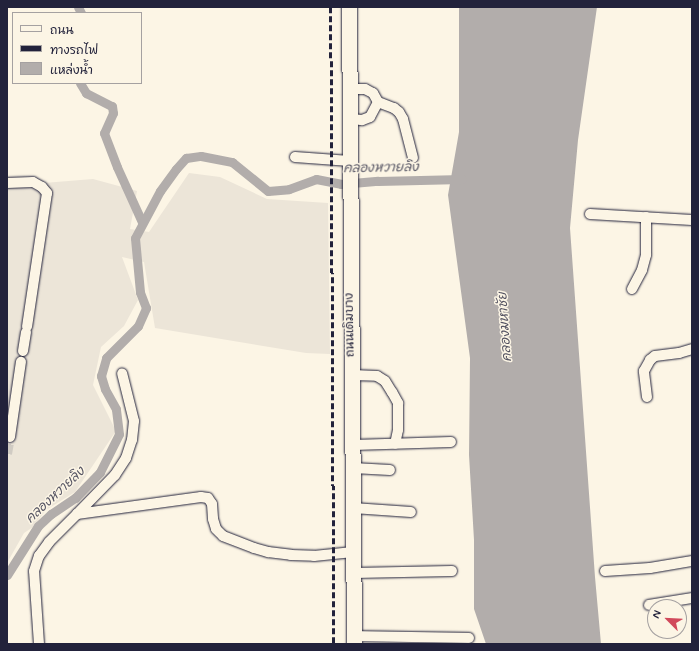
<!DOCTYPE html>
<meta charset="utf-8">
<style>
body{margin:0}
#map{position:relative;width:699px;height:651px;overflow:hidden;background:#fcf5e5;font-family:Mynerve,"Playpen Sans Thai",sans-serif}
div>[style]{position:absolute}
.built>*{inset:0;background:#ece5d8}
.water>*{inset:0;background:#b2adab}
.canal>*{height:9px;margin:-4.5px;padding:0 4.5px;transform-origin:4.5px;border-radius:4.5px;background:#b2adab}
.street-tunnel>*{height:10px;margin-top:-5px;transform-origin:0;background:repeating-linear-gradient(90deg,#d0cbc3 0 10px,transparent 0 15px)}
.roads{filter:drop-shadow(0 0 1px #22223b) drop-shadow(0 0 1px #22223b)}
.street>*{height:10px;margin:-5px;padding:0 5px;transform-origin:5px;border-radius:5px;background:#fcf5e5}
.secondary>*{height:15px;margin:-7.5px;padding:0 7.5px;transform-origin:7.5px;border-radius:7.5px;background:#fcf5e5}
.rail>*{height:2.5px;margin-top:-1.25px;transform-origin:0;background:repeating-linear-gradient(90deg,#22223b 0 6px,transparent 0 9px)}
span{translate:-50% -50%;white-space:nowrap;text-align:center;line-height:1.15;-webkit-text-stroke:3px #fcf5e5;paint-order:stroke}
.street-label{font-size:12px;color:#22223b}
.water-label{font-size:13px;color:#545362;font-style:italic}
.frame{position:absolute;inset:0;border:8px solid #22223b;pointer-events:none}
.legend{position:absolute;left:12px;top:12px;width:130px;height:72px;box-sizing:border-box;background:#fcf5e5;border:1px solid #a5a1a1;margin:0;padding:5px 7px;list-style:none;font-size:12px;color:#22223b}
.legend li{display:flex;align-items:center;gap:8px;height:20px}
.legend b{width:20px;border:1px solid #a5a1a1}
.north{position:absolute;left:647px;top:599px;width:40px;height:40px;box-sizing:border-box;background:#fcf5e5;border:1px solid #a5a1a1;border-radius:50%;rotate:294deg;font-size:11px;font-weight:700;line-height:16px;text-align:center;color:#22223b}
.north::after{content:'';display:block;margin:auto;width:14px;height:18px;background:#d1495b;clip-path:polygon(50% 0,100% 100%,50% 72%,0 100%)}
</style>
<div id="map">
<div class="built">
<i style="clip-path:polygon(189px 173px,220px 177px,267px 199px,328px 203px,330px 354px,306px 353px,155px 328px,144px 262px,122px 257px,138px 300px,124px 326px,101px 347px,93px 385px,116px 431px,75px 492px,46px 510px,33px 527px,24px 533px,7px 563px,7px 186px,93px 179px,137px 191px,130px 229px,149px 232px)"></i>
</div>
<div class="water">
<i style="clip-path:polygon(459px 7px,597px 7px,578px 140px,570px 228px,595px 577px,601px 644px,486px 644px,474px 609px,474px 540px,469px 455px,470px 358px,448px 195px,459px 132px)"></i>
</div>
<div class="canal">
<i style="left:78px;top:7px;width:7px;rotate:63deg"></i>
<i style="left:80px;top:83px;width:12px;rotate:59deg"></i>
<i style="left:86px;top:93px;width:29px;rotate:27deg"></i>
<i style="left:112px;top:106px;width:7px;rotate:82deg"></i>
<i style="left:113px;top:113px;width:22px;rotate:114deg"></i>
<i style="left:104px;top:133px;width:36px;rotate:69deg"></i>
<i style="left:117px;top:167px;width:60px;rotate:65.6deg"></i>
<i style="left:7px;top:575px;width:58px;rotate:-57.7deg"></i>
<i style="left:38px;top:526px;width:18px;rotate:-43deg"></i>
<i style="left:51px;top:514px;width:29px;rotate:-34deg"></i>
<i style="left:75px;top:498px;width:36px;rotate:-46deg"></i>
<i style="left:100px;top:472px;width:42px;rotate:-63.4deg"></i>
<i style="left:119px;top:434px;width:25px;rotate:-97deg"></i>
<i style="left:116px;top:409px;width:23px;rotate:-119deg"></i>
<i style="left:105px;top:389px;width:14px;rotate:-107deg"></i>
<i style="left:101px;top:376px;width:19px;rotate:-74deg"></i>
<i style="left:106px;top:358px;width:45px;rotate:-45deg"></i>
<i style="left:138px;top:326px;width:20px;rotate:-66deg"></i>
<i style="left:146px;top:308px;width:17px;rotate:-111deg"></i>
<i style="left:140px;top:292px;width:54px;rotate:-95.3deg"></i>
<i style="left:135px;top:238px;width:53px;rotate:-62deg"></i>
<i style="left:160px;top:191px;width:27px;rotate:-54deg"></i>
<i style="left:176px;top:169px;width:15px;rotate:-48deg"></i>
<i style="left:186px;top:158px;width:15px;rotate:-8deg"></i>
<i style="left:201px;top:156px;width:32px;rotate:11deg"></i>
<i style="left:232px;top:162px;width:46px;rotate:38.9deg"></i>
<i style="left:268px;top:191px;width:21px;rotate:-5deg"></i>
<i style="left:289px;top:189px;width:29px;rotate:-20deg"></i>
<i style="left:316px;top:179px;width:25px;rotate:11deg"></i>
<i style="left:341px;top:184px;width:37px;rotate:-5deg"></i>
<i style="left:378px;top:181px;width:84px;rotate:-1.4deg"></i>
</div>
<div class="street-tunnel">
<i style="left:7px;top:454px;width:17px;rotate:-80deg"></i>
</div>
<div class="roads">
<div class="street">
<i style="left:350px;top:89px;width:15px"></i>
<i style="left:365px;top:89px;width:9px;rotate:27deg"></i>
<i style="left:373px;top:93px;width:10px;rotate:61deg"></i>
<i style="left:378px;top:102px;width:17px;rotate:118deg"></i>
<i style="left:370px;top:117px;width:9px;rotate:159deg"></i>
<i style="left:362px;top:120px;width:12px;rotate:-175deg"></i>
<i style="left:378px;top:102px;width:17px;rotate:21deg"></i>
<i style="left:394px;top:108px;width:6px;rotate:39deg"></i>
<i style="left:399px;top:112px;width:8px;rotate:60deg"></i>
<i style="left:403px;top:119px;width:40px;rotate:75.6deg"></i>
<i style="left:295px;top:157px;width:55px;rotate:4.2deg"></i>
<i style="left:7px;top:183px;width:26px;rotate:-2deg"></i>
<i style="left:33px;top:182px;width:10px;rotate:29deg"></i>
<i style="left:42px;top:187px;width:8px;rotate:50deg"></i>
<i style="left:47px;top:193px;width:135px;rotate:98.5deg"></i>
<i style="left:590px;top:214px;width:102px;rotate:3.4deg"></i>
<i style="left:632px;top:289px;width:21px;rotate:-62deg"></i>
<i style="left:642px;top:270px;width:16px;rotate:-75deg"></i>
<i style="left:646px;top:255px;width:38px;rotate:-90deg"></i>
<i style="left:23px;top:351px;width:19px;rotate:-81deg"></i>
<i style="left:352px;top:375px;width:25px;rotate:2deg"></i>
<i style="left:377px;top:376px;width:9px;rotate:32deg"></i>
<i style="left:385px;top:381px;width:13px;rotate:58deg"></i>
<i style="left:392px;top:392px;width:13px;rotate:61deg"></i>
<i style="left:398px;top:403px;width:27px;rotate:90deg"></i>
<i style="left:398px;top:430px;width:14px;rotate:102deg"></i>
<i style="left:647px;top:397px;width:26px;rotate:-97deg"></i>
<i style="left:644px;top:371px;width:13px;rotate:-61deg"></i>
<i style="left:650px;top:360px;width:6px;rotate:-39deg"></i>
<i style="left:655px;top:356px;width:24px;rotate:-7deg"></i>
<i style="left:679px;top:353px;width:14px;rotate:-17deg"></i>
<i style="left:10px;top:437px;width:76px;rotate:-81.7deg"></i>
<i style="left:353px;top:445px;width:98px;rotate:-1.8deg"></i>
<i style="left:353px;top:468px;width:37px;rotate:3deg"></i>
<i style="left:353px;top:508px;width:58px;rotate:3.9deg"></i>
<i style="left:77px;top:514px;width:54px;rotate:-45.7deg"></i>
<i style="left:115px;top:475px;width:20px;rotate:-57deg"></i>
<i style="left:126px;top:458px;width:19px;rotate:-72deg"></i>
<i style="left:132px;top:440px;width:19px;rotate:-84deg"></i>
<i style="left:134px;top:421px;width:49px;rotate:-104deg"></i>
<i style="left:605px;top:571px;width:45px;rotate:-3.8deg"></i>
<i style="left:650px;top:568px;width:43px;rotate:-9.5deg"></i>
<i style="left:354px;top:573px;width:98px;rotate:-1.2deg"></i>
<i style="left:649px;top:605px;width:44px;rotate:-9.2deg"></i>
<i style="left:354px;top:636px;width:115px;rotate:1deg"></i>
<i style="left:39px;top:644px;width:73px;rotate:-93.9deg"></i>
<i style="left:34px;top:571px;width:16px;rotate:-72deg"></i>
<i style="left:39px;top:556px;width:17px;rotate:-54deg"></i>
<i style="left:49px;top:542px;width:40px;rotate:-45deg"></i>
<i style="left:77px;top:514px;width:125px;rotate:-7.8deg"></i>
<i style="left:201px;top:497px;width:7px;rotate:8deg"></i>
<i style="left:208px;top:498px;width:7px;rotate:56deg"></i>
<i style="left:212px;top:504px;width:15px;rotate:86deg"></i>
<i style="left:213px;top:519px;width:10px;rotate:73deg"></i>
<i style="left:216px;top:529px;width:10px;rotate:45deg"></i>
<i style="left:223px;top:536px;width:33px;rotate:21deg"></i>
<i style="left:254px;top:548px;width:15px;rotate:16deg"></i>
<i style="left:268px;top:552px;width:23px;rotate:7deg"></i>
<i style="left:291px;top:555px;width:23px;rotate:2deg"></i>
<i style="left:314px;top:556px;width:39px;rotate:-6deg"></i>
</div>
<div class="secondary">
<i style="left:349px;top:7px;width:637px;rotate:89.55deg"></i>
</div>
</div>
<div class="rail">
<i style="left:331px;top:7px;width:637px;rotate:89.73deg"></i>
</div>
<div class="street-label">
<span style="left:351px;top:325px;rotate:-91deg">ถนนเดิมบาง</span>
</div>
<div class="water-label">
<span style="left:381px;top:169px;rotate:-1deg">คลองหวายลิง</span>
<span style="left:506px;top:327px;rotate:-94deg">คลองมหาชัย</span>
<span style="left:56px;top:496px;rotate:-43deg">คลองหวายลิง</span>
</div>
<div class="frame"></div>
<ul class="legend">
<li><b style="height:5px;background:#fcf5e5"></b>ถนน</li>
<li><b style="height:5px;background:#22223b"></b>ทางรถไฟ</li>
<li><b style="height:11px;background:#b2adab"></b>แหล่งน้ำ</li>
</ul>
<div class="north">N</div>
</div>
